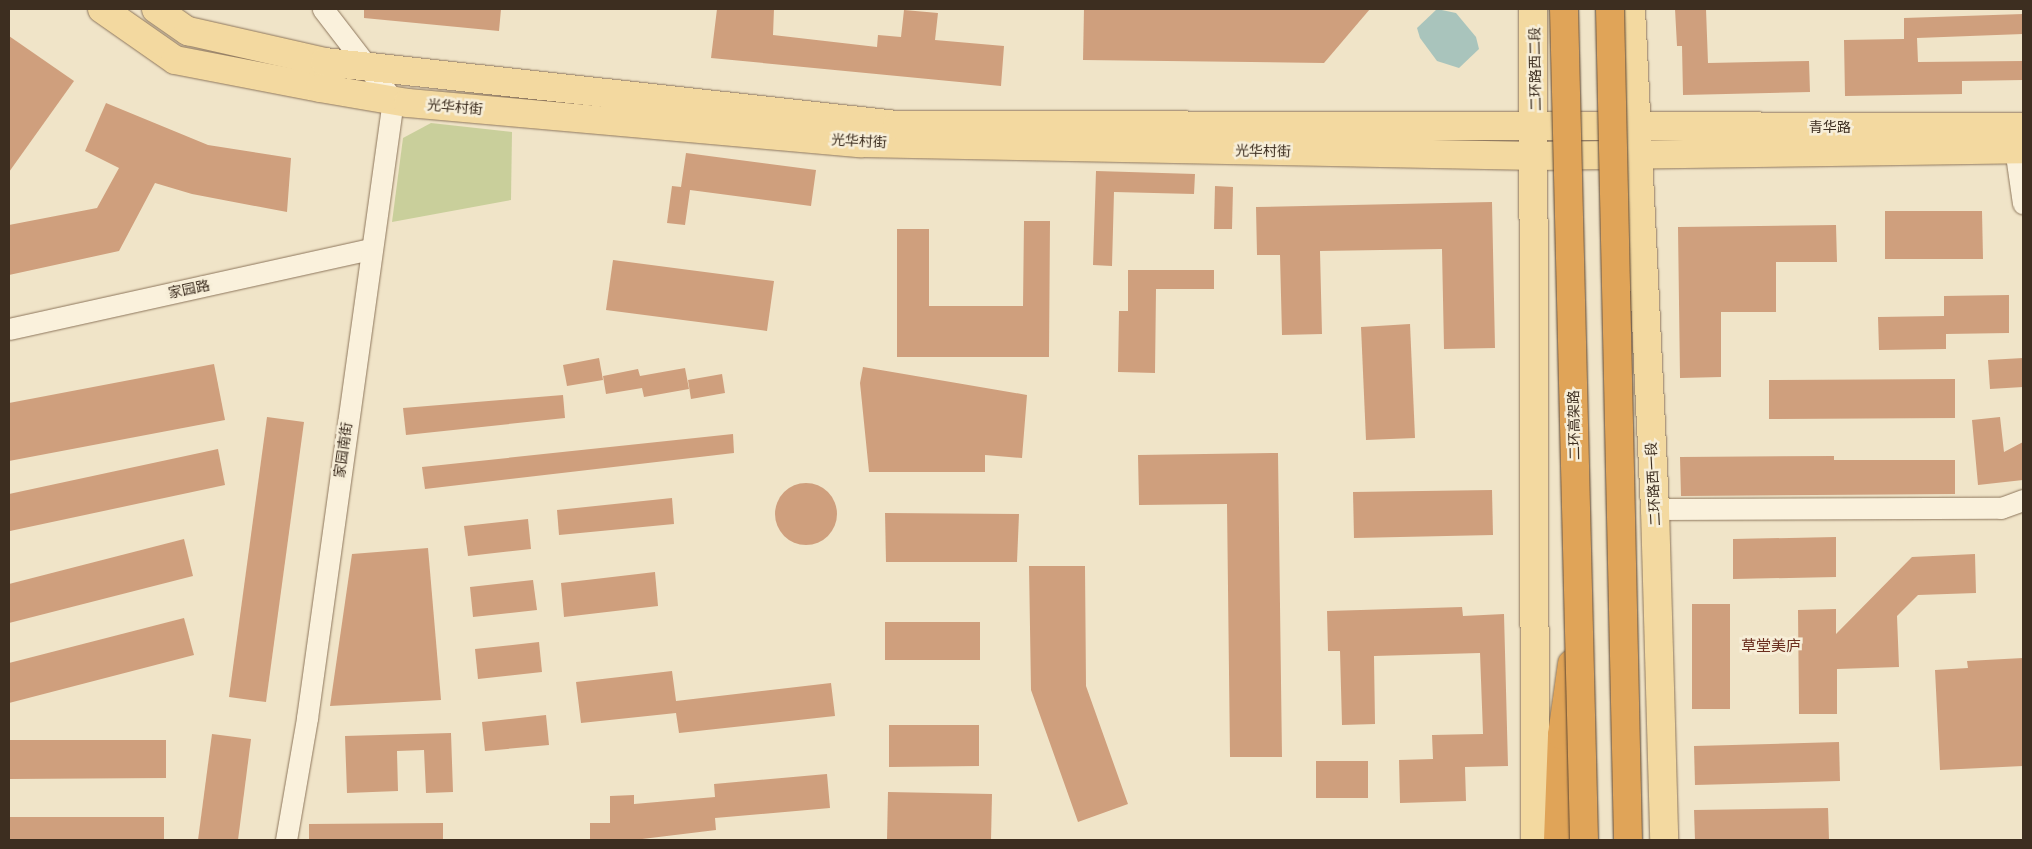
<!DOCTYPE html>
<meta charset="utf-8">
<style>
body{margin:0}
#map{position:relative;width:2032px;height:849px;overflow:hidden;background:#f0e4c8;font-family:"Crimson Pro","Noto Sans SC",serif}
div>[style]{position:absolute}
.green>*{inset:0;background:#c9cf9b}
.water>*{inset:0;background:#a9c4bc}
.building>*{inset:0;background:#cf9f7d}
.round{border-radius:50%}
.roads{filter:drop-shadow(0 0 1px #8d765c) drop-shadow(0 0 1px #8d765c)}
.minor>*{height:21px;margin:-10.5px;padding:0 10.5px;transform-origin:10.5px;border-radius:10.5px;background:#faf1dc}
.major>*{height:28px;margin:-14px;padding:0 14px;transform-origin:14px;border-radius:14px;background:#f3d9a0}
.highway>*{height:28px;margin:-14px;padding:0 14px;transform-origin:14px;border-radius:14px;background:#e0a458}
.bridges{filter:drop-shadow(0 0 1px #5b4430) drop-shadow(0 0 1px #5b4430)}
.highway-bridge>*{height:28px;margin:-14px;padding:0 14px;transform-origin:14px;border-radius:14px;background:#e0a458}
span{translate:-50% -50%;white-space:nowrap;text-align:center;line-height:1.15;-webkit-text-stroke:5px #f7eed8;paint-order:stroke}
.street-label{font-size:14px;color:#3d2e20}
.neighbourhood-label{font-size:15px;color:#6b2e1e}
.frame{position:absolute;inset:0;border:10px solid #3d2e20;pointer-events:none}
</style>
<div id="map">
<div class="green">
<i style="clip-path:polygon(431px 123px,512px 132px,511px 200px,392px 222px,403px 138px)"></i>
</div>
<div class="water">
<i style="clip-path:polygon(1437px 9px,1456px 13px,1476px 37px,1479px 49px,1459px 68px,1437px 61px,1420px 38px,1417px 28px)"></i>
</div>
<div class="building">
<i style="clip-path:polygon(364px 9px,501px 9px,499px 31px,364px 18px)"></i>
<i style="clip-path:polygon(717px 9px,774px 9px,773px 35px,877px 47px,878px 35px,901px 37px,904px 10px,938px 13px,935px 40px,1004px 46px,1001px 86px,711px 58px)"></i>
<i style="clip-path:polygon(1084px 9px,1370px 9px,1324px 63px,1083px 60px)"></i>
<i style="clip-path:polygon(1675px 9px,1706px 9px,1708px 63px,1809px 61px,1810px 92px,1683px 95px,1682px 46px,1677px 46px)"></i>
<i style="clip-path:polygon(2023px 14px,2023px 34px,1917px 38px,1918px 62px,2023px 61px,2023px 80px,1962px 81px,1962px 94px,1845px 96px,1844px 40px,1904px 39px,1904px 18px)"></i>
<i style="clip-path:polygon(9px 36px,74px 81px,9px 172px)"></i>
<i style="clip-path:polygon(106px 103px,208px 145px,291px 158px,287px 212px,192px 194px,155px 183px,119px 251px,9px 275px,9px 225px,97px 208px,119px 168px,85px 151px)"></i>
<i style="clip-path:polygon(686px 153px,816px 170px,811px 206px,690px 190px,685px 225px,667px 223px,672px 186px,681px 187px)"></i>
<i style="clip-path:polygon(1096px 171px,1195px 174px,1194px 194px,1114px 192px,1112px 266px,1093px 265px)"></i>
<i style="clip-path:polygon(1215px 186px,1233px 187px,1232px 229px,1214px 229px)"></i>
<i style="clip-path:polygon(1492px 202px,1495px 348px,1444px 349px,1442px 249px,1320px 251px,1322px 334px,1282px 335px,1280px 255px,1257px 255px,1256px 207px)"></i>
<i style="clip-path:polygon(1885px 211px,1982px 211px,1983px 259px,1885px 259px)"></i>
<i style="clip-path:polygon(1024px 221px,1050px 221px,1049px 357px,897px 357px,897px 229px,929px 229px,929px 306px,1023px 306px)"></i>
<i style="clip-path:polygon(1836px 225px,1837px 262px,1776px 262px,1776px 312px,1721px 312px,1721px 377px,1680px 378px,1678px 227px)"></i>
<i style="clip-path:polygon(613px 260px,774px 281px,767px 331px,606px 310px)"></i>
<i style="clip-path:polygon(1128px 270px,1214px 270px,1214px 289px,1156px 289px,1155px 373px,1118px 372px,1119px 311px,1128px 311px)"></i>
<i style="clip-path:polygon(2009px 295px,2009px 333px,1946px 334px,1946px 349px,1879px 350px,1878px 317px,1944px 316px,1944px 296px)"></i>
<i style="clip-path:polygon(1410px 324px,1415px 438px,1366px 440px,1361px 327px)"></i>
<i style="clip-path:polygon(599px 358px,603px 380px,567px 386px,563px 365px)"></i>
<i style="clip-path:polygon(2023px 358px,2023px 387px,1990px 389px,1988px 360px)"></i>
<i style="clip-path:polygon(214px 364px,225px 420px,9px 461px,9px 403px)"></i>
<i style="clip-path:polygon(863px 367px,1027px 395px,1022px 458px,985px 455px,985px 472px,869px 472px,860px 383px)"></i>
<i style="clip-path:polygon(685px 368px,689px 389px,644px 397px,642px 388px,606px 394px,603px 376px,638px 369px,640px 376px)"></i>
<i style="clip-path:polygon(722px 374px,725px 393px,691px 399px,688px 380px)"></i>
<i style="clip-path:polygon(1955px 379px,1955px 418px,1769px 419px,1769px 380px)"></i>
<i style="clip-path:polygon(563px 395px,565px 418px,406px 435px,403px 408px)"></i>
<i style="clip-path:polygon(267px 417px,304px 422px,266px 702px,229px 697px)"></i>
<i style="clip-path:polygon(2000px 417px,2004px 452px,2023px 442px,2023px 480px,1978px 485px,1972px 420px)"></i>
<i style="clip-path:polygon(733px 434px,734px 453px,425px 489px,422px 467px)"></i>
<i style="clip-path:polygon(218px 449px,225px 485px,10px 531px,9px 494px)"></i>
<i style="clip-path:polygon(1278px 453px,1282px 757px,1230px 757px,1227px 504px,1139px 505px,1138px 455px)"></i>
<i style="clip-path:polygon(1834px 456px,1834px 460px,1955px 460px,1955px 494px,1681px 496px,1680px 457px)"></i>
<i class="round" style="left:775px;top:483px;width:62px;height:62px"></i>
<i style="clip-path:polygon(1492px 490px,1493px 535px,1354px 538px,1353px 492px)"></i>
<i style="clip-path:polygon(672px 498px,674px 524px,559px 535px,557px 510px)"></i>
<i style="clip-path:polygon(885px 513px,1019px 514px,1017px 562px,886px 562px)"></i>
<i style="clip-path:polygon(528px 519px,531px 549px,468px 556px,464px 526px)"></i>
<i style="clip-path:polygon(1836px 537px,1836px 577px,1733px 579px,1733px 539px)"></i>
<i style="clip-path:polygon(184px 539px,193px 576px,9px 623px,9px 584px)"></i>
<i style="clip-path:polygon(428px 548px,441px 700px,330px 706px,352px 554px)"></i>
<i style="clip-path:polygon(1975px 554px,1976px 593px,1918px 595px,1897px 616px,1899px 667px,1837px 669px,1837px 714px,1799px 714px,1798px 610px,1836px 609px,1836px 634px,1912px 557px)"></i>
<i style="clip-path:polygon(1029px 566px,1085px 566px,1086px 686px,1128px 804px,1078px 822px,1031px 690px)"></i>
<i style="clip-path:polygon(655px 572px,658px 606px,564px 617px,561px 583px)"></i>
<i style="clip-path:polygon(533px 580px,537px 610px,473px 617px,470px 587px)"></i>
<i style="clip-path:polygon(1692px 604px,1730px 604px,1730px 709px,1692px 709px)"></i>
<i style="clip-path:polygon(1462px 607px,1463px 616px,1504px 614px,1508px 766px,1465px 767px,1466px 801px,1400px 803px,1399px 760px,1433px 759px,1432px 735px,1483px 734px,1480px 653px,1374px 656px,1375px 724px,1342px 725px,1340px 651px,1328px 651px,1327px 611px)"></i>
<i style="clip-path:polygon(184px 618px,194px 655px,9px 703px,9px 663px)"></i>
<i style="clip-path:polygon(885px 622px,980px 622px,980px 660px,885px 660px)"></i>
<i style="clip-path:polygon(539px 642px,542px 672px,478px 679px,475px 649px)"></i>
<i style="clip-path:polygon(2023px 658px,2023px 766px,1940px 770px,1935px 670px,1968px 668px,1967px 661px)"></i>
<i style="clip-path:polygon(672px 671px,676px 701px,831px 683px,835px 716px,679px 733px,676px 713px,581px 723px,576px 682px)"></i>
<i style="clip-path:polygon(546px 715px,549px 745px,485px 751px,482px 722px)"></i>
<i style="clip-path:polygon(889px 725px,979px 725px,979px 766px,889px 767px)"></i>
<i style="clip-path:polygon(451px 733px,453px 792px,426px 793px,424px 750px,397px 751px,398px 791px,347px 793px,345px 736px)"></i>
<i style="clip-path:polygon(212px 734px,251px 739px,238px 840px,198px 840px)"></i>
<i style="clip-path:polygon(9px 740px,166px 740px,166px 778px,9px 779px)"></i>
<i style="clip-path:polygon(1839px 742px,1840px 781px,1695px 785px,1694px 746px)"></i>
<i style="clip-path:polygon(1316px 761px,1368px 761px,1368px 798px,1316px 798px)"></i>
<i style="clip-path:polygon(827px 774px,830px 808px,715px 818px,716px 830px,634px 840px,590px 840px,590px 823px,610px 823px,610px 796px,634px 795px,634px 804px,715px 797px,714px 784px)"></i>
<i style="clip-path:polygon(888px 792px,992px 794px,991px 840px,887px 840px)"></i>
<i style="clip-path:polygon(1828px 808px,1829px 840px,1695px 840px,1694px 810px)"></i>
<i style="clip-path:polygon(9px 817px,164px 817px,164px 840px,9px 840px)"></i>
<i style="clip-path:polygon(443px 823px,443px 840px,309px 840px,309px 824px)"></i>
</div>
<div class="roads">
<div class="minor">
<i style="left:2013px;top:134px;width:70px;rotate:81.8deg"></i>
<i style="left:9px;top:329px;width:370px;rotate:-12.5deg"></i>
<i style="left:1655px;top:509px;width:346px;rotate:-0.2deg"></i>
<i style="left:2001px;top:508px;width:23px;rotate:-20deg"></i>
<i style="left:286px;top:840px;width:124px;rotate:-80.2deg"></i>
<i style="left:307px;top:718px;width:624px;rotate:-82.08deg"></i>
<i style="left:393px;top:100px;width:115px;rotate:-127.6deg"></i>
</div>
<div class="major">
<i style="left:102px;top:9px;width:89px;rotate:34.9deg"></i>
<i style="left:175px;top:60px;width:148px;rotate:10.9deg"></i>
<i style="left:320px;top:88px;width:89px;rotate:9.7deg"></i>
<i style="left:408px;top:103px;width:454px;rotate:5.1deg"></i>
<i style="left:860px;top:143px;width:677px;rotate:1.1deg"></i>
<i style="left:1537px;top:156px;width:486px;rotate:-0.8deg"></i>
<i style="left:156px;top:9px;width:39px;rotate:35deg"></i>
<i style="left:188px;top:31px;width:140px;rotate:12.8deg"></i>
<i style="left:325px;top:62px;width:575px;rotate:6.29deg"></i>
<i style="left:897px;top:125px;width:1126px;rotate:0.1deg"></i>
<i style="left:1533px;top:9px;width:831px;rotate:89.86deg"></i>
<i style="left:1631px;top:9px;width:501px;rotate:87.25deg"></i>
<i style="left:1655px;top:509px;width:331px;rotate:88.4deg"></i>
</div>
<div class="highway">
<i style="left:1558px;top:840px;width:105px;rotate:-87.8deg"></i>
<i style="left:1562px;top:735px;width:72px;rotate:-82deg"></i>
</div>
</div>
<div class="bridges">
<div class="highway-bridge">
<i style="left:1564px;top:9px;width:831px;rotate:88.62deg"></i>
<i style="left:1610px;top:9px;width:831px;rotate:88.76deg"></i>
</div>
</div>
<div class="street-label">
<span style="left:1535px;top:69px;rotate:-91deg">二环路西二段</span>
<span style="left:455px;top:107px;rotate:5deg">光华村街</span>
<span style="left:1830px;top:127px">青华路</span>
<span style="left:859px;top:141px;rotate:3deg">光华村街</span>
<span style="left:1263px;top:151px;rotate:1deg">光华村街</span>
<span style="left:189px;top:289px;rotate:-12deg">家园路</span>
<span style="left:1574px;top:425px;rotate:-91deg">二环高架路</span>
<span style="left:343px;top:450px;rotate:-82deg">家园南街</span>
<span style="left:1653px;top:484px;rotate:-93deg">二环路西一段</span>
</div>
<div class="neighbourhood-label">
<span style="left:1771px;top:647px">草堂美庐</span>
</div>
<div class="frame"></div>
</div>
